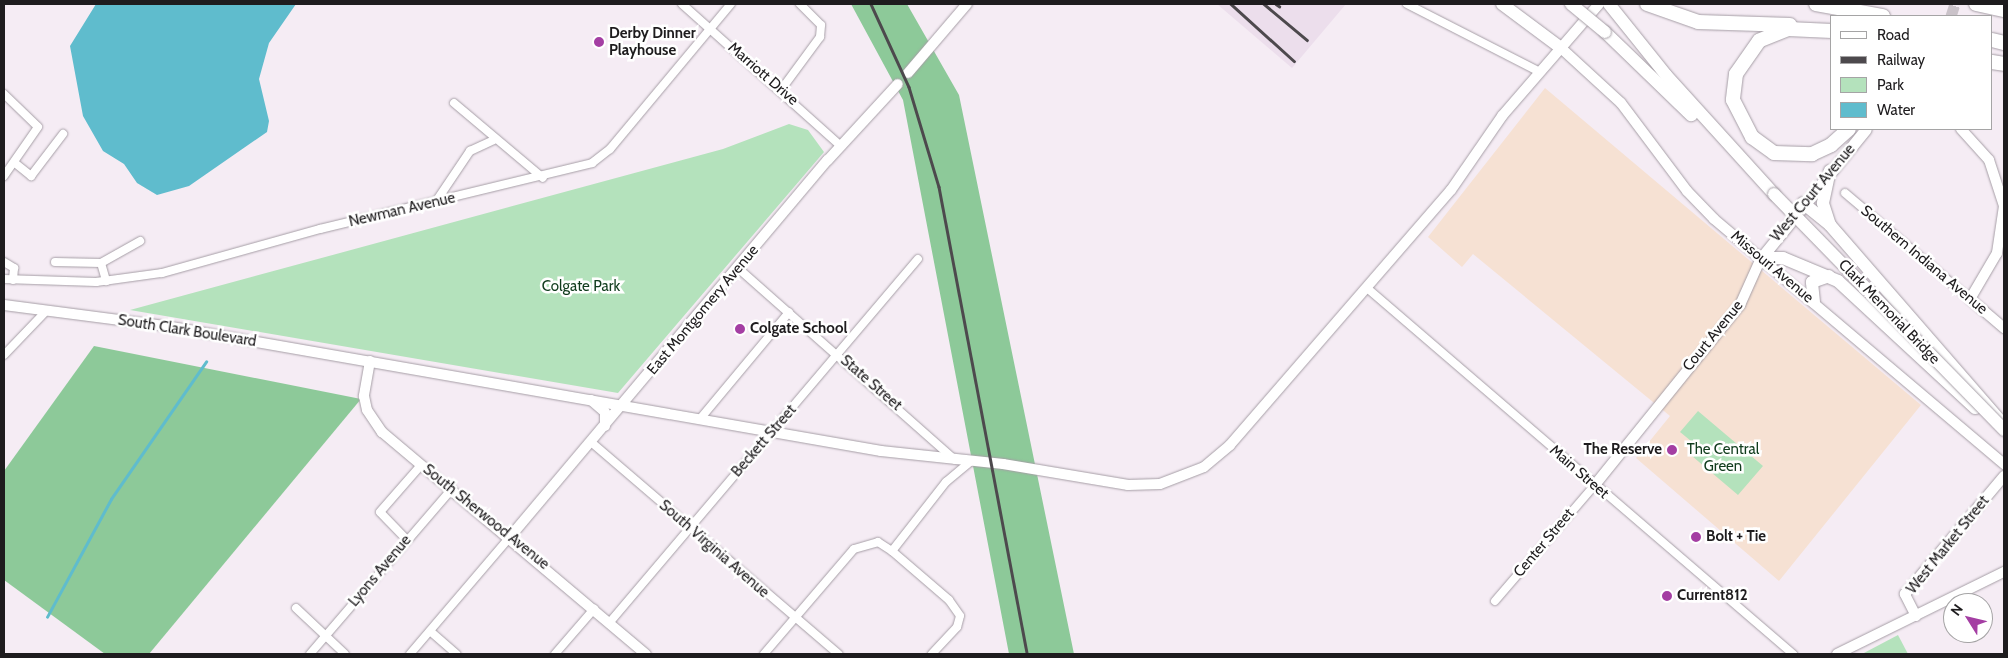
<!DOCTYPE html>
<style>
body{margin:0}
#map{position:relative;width:2008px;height:658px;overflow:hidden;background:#f5ecf4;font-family:Cabin,sans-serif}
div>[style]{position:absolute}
.commercial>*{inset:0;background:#f6e1d3}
.built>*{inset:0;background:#ecdeec}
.green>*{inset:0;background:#b4e2bc}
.forest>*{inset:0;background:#8dc999}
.water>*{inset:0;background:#5fbccd}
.stream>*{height:2.5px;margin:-1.25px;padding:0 1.25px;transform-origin:1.25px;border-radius:1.25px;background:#5fbccd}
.secondary-tunnel>*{height:11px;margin-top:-5.5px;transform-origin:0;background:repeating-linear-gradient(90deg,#cac2c9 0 11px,transparent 0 16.5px)}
.roads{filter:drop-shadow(0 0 1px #a69ea6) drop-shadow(0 0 1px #a69ea6)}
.minor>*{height:8px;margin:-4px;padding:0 4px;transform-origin:4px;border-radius:4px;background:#fff}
.tertiary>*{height:10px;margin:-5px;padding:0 5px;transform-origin:5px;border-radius:5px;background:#fff}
.secondary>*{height:11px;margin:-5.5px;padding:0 5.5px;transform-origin:5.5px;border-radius:5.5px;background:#fff}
.primary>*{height:12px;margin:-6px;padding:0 6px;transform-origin:6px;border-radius:6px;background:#fff}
.motorway>*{height:14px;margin:-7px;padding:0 7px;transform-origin:7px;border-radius:7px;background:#fff}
.rail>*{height:2.5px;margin:-1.25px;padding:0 1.25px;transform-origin:1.25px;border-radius:1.25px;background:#4d494d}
.bridges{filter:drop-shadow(0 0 1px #a69ea6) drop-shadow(0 0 1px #a69ea6)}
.primary-bridge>*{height:12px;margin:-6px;padding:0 6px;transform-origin:6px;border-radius:6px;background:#fff}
.dots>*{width:14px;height:14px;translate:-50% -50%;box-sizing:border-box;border:2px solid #fff;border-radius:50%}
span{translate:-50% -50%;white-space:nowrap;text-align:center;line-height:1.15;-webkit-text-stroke:5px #fff;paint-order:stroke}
.poi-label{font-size:15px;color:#1e1c1e;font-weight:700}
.left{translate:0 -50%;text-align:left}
.right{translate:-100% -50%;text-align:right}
.street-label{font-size:15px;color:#1e1c1e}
.park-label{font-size:15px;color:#103c1d}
.frame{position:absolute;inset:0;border:5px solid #1e1c1e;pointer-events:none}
.legend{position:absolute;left:1830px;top:15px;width:162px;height:115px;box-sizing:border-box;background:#fff;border:1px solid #a5a4a5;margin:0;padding:6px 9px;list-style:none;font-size:15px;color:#1e1c1e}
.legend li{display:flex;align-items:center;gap:10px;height:25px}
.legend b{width:25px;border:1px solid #a5a4a5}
.north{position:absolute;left:1943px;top:593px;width:50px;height:50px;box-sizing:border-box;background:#fff;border:1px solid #a5a4a5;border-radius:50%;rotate:306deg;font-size:14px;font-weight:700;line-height:20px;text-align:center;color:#1e1c1e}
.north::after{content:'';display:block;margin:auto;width:18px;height:22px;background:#a43ea3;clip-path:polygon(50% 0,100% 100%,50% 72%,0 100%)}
</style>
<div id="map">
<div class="commercial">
<i style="clip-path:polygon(1545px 88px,1921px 405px,1779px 581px,1636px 458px,1670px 416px,1473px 254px,1462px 267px,1428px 237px)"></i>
</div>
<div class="built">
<i style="clip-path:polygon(1217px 4px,1346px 4px,1292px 68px)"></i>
</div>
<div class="green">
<i style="clip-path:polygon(789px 124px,808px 130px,824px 152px,618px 393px,130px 310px,723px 149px)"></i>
<i style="clip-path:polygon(1698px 411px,1763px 466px,1738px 495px,1692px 456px,1691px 441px,1680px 432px)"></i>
<i style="clip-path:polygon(1898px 635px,1908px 654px,1862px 654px)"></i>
</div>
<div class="forest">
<i style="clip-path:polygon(851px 4px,907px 4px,959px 95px,1074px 654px,1009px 654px,903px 100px)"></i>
<i style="clip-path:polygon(94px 346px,361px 399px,149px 654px,105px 654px,4px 580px,4px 471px)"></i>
</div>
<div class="water">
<i style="clip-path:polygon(96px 4px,296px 4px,269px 43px,259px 79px,269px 121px,267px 132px,189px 186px,157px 195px,137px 183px,124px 164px,103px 151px,83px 116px,70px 46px)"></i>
</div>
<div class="stream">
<i style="left:47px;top:617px;width:134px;rotate:-61.5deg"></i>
<i style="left:111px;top:499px;width:167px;rotate:-55.3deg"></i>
</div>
<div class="secondary-tunnel">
<i style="left:1951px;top:16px;width:13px;rotate:-72deg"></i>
</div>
<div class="roads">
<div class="minor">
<i style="left:682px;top:4px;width:213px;rotate:41.8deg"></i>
<i style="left:1407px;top:4px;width:149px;rotate:27.1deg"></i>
<i style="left:781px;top:90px;width:66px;rotate:-53.7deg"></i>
<i style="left:820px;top:37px;width:12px;rotate:-85deg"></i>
<i style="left:821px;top:25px;width:30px;rotate:-135deg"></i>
<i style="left:4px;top:94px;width:47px;rotate:44.1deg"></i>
<i style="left:38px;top:127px;width:60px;rotate:124.8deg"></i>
<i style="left:454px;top:103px;width:116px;rotate:40.1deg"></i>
<i style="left:15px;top:163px;width:21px;rotate:39deg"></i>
<i style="left:31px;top:176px;width:53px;rotate:-52.7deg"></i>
<i style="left:1845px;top:193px;width:164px;rotate:40.3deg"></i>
<i style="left:435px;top:203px;width:63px;rotate:-56.1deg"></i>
<i style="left:470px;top:151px;width:26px;rotate:-25deg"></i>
<i style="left:4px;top:262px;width:12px;rotate:31deg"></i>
<i style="left:14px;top:268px;width:12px;rotate:95deg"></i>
<i style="left:55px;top:262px;width:46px;rotate:1.2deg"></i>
<i style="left:101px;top:263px;width:19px;rotate:74deg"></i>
<i style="left:101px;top:263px;width:45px;rotate:-29.4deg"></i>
<i style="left:739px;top:269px;width:288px;rotate:41.5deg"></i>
<i style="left:4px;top:279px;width:92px;rotate:1.9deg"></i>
<i style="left:96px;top:282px;width:67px;rotate:-7.8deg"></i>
<i style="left:162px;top:273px;width:164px;rotate:-15.6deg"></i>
<i style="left:320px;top:229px;width:280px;rotate:-13.6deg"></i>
<i style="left:592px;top:163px;width:23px;rotate:-38deg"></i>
<i style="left:610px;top:149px;width:189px;rotate:-50.2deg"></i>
<i style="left:1367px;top:288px;width:562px;rotate:40.67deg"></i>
<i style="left:4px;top:355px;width:61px;rotate:-46.3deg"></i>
<i style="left:700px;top:419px;width:139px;rotate:-50.2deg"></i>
<i style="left:591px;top:442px;width:326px;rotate:40.6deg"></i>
<i style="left:406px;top:539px;width:37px;rotate:-134deg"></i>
<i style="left:380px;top:512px;width:62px;rotate:-48.9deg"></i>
<i style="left:892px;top:551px;width:75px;rotate:40.7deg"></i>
<i style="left:949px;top:600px;width:19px;rotate:55deg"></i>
<i style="left:960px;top:616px;width:11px;rotate:105deg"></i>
<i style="left:957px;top:627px;width:37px;rotate:133deg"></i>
<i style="left:1495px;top:601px;width:152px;rotate:-49.3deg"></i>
<i style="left:296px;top:608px;width:67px;rotate:43.2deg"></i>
<i style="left:610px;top:622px;width:476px;rotate:-49.7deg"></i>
<i style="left:430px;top:631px;width:35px;rotate:41deg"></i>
<i style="left:310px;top:654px;width:218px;rotate:-49.3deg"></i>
<i style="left:410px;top:654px;width:154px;rotate:-49.5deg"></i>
<i style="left:555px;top:654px;width:60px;rotate:-49.1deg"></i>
<i style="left:764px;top:654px;width:138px;rotate:-49.4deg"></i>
<i style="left:854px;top:549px;width:25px;rotate:-16deg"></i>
<i style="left:878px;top:542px;width:17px;rotate:33deg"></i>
<i style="left:892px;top:551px;width:88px;rotate:-52deg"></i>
<i style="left:946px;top:482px;width:31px;rotate:-40deg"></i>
</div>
<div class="tertiary">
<i style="left:1561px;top:48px;width:81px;rotate:42.5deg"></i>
<i style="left:1621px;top:103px;width:110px;rotate:53.1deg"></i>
<i style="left:1687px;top:191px;width:39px;rotate:46deg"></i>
<i style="left:1714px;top:219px;width:380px;rotate:40.2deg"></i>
<i style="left:908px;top:73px;width:91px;rotate:-49.5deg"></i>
<i style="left:1961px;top:129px;width:42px;rotate:47.9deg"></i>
<i style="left:1989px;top:160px;width:48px;rotate:71.9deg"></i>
<i style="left:2004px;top:206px;width:48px;rotate:98.5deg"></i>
<i style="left:1997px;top:253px;width:53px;rotate:120.4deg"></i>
<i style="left:1970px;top:299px;width:45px;rotate:40.5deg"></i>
<i style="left:4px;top:305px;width:162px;rotate:7.4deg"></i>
<i style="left:165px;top:326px;width:727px;rotate:9.9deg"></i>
<i style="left:881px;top:451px;width:123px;rotate:6.1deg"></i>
<i style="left:1003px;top:464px;width:127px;rotate:9.5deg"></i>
<i style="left:1128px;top:485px;width:32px;rotate:-2deg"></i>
<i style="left:1160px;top:484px;width:47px;rotate:-21.1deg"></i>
<i style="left:1204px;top:467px;width:34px;rotate:-40deg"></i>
<i style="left:1230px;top:445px;width:337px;rotate:-49.1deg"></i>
<i style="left:1451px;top:190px;width:90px;rotate:-55.4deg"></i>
<i style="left:1502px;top:116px;width:148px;rotate:-49.1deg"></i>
<i style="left:370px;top:361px;width:36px;rotate:100deg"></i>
<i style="left:364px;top:396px;width:14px;rotate:78deg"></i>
<i style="left:367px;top:410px;width:27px;rotate:56deg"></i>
<i style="left:382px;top:432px;width:345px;rotate:40.1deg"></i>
<i style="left:591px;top:400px;width:18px;rotate:41deg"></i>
<i style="left:605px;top:412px;width:14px;rotate:90deg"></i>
<i style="left:1594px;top:486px;width:233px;rotate:-51.1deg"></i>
<i style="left:1740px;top:305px;width:51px;rotate:-65.9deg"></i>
<i style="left:510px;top:537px;width:493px;rotate:-49.9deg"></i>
<i style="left:828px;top:160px;width:103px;rotate:-47.4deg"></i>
<i style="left:1916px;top:616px;width:25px;rotate:-117deg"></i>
<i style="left:1905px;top:594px;width:154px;rotate:-50deg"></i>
<i style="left:1837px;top:654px;width:186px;rotate:-26.2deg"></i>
</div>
<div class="secondary">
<i style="left:1761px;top:258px;width:166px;rotate:-50.9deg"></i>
</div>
<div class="primary">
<i style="left:1502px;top:4px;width:74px;rotate:36.7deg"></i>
<i style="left:1609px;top:4px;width:91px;rotate:51.2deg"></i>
<i style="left:1666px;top:75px;width:161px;rotate:47.8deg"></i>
<i style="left:1605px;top:32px;width:120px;rotate:44deg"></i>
<i style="left:1803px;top:203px;width:35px;rotate:39deg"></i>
<i style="left:1830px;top:225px;width:265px;rotate:49deg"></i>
<i style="left:1830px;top:225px;width:23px;rotate:-108deg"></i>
<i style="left:1823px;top:203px;width:33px;rotate:-78deg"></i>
<i style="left:1761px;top:258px;width:22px"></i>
<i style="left:1783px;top:258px;width:60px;rotate:22.7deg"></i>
<i style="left:1838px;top:281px;width:187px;rotate:42.8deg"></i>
<i style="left:1814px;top:302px;width:20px;rotate:-96deg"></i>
<i style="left:1812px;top:282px;width:18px;rotate:-19deg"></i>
</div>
<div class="motorway">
<i style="left:1647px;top:4px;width:54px;rotate:19.4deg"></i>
<i style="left:1698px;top:22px;width:92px;rotate:1.9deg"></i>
<i style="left:1816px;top:4px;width:68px;rotate:10.2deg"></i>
<i style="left:1976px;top:4px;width:29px;rotate:12deg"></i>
<i style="left:1832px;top:31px;width:44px;rotate:-177.4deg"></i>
<i style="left:1788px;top:29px;width:31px;rotate:158deg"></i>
<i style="left:1759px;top:41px;width:40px;rotate:124.9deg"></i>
<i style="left:1736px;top:74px;width:26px;rotate:97deg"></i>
<i style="left:1733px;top:100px;width:42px;rotate:62.8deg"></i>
<i style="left:1752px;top:137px;width:27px;rotate:36deg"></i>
<i style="left:1774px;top:153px;width:38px;rotate:2deg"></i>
<i style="left:1812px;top:154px;width:21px;rotate:-25deg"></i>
<i style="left:1831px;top:145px;width:24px;rotate:-42deg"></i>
<i style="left:1992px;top:40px;width:12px;rotate:14deg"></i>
<i style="left:1992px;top:62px;width:12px;rotate:9deg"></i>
</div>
</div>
<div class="rail">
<i style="left:871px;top:4px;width:91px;rotate:65.4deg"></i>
<i style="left:909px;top:87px;width:104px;rotate:73.3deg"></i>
<i style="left:939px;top:187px;width:475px;rotate:79.3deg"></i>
<i style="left:1231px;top:4px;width:85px;rotate:42.1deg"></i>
<i style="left:1264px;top:4px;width:56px;rotate:39.9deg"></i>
<i style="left:1276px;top:4px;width:4px;rotate:34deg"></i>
</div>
<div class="bridges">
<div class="primary-bridge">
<i style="left:1571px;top:4px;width:44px;rotate:39.5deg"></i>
<i style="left:1774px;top:194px;width:330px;rotate:45.7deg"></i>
</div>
</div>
<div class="dots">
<i style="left:599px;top:42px;background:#a43ea3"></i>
<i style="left:740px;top:329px;background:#a43ea3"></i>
<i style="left:1672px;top:450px;background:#a43ea3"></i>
<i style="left:1696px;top:537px;background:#a43ea3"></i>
<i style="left:1667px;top:596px;background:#a43ea3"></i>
</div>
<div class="poi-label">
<span class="left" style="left:609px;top:42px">Derby Dinner<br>Playhouse</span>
<span class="left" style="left:750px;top:329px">Colgate School</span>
<span class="right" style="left:1662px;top:450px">The Reserve</span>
<span class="left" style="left:1706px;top:537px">Bolt + Tie</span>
<span class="left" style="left:1677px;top:596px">Current812</span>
</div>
<div class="street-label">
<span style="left:763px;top:74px;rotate:41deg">Marriott Drive</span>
<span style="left:1813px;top:193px;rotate:-50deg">West Court Avenue</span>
<span style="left:402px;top:210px;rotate:-13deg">Newman Avenue</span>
<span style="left:1924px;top:260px;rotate:40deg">Southern Indiana Avenue</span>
<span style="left:1772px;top:267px;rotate:40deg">Missouri Avenue</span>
<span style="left:703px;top:310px;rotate:-50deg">East Montgomery Avenue</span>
<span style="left:1889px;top:312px;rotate:46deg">Clark Memorial Bridge</span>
<span style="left:187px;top:331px;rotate:9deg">South Clark Boulevard</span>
<span style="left:1713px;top:336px;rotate:-51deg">Court Avenue</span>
<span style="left:871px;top:383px;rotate:41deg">State Street</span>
<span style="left:764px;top:441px;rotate:-49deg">Beckett Street</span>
<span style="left:1579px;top:472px;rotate:41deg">Main Street</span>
<span style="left:486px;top:517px;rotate:39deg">South Sherwood Avenue</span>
<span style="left:1544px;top:543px;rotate:-50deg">Center Street</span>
<span style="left:1948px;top:545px;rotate:-51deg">West Market Street</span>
<span style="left:714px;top:549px;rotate:41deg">South Virginia Avenue</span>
<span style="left:380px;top:571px;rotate:-50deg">Lyons Avenue</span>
</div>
<div class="park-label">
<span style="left:581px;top:287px">Colgate Park</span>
<span style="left:1723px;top:458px">The Central<br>Green</span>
</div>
<div class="frame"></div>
<ul class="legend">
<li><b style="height:6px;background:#fff"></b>Road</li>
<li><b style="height:6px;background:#4d494d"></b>Railway</li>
<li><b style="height:14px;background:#b4e2bc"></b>Park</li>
<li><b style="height:14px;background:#5fbccd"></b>Water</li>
</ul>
<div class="north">N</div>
</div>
